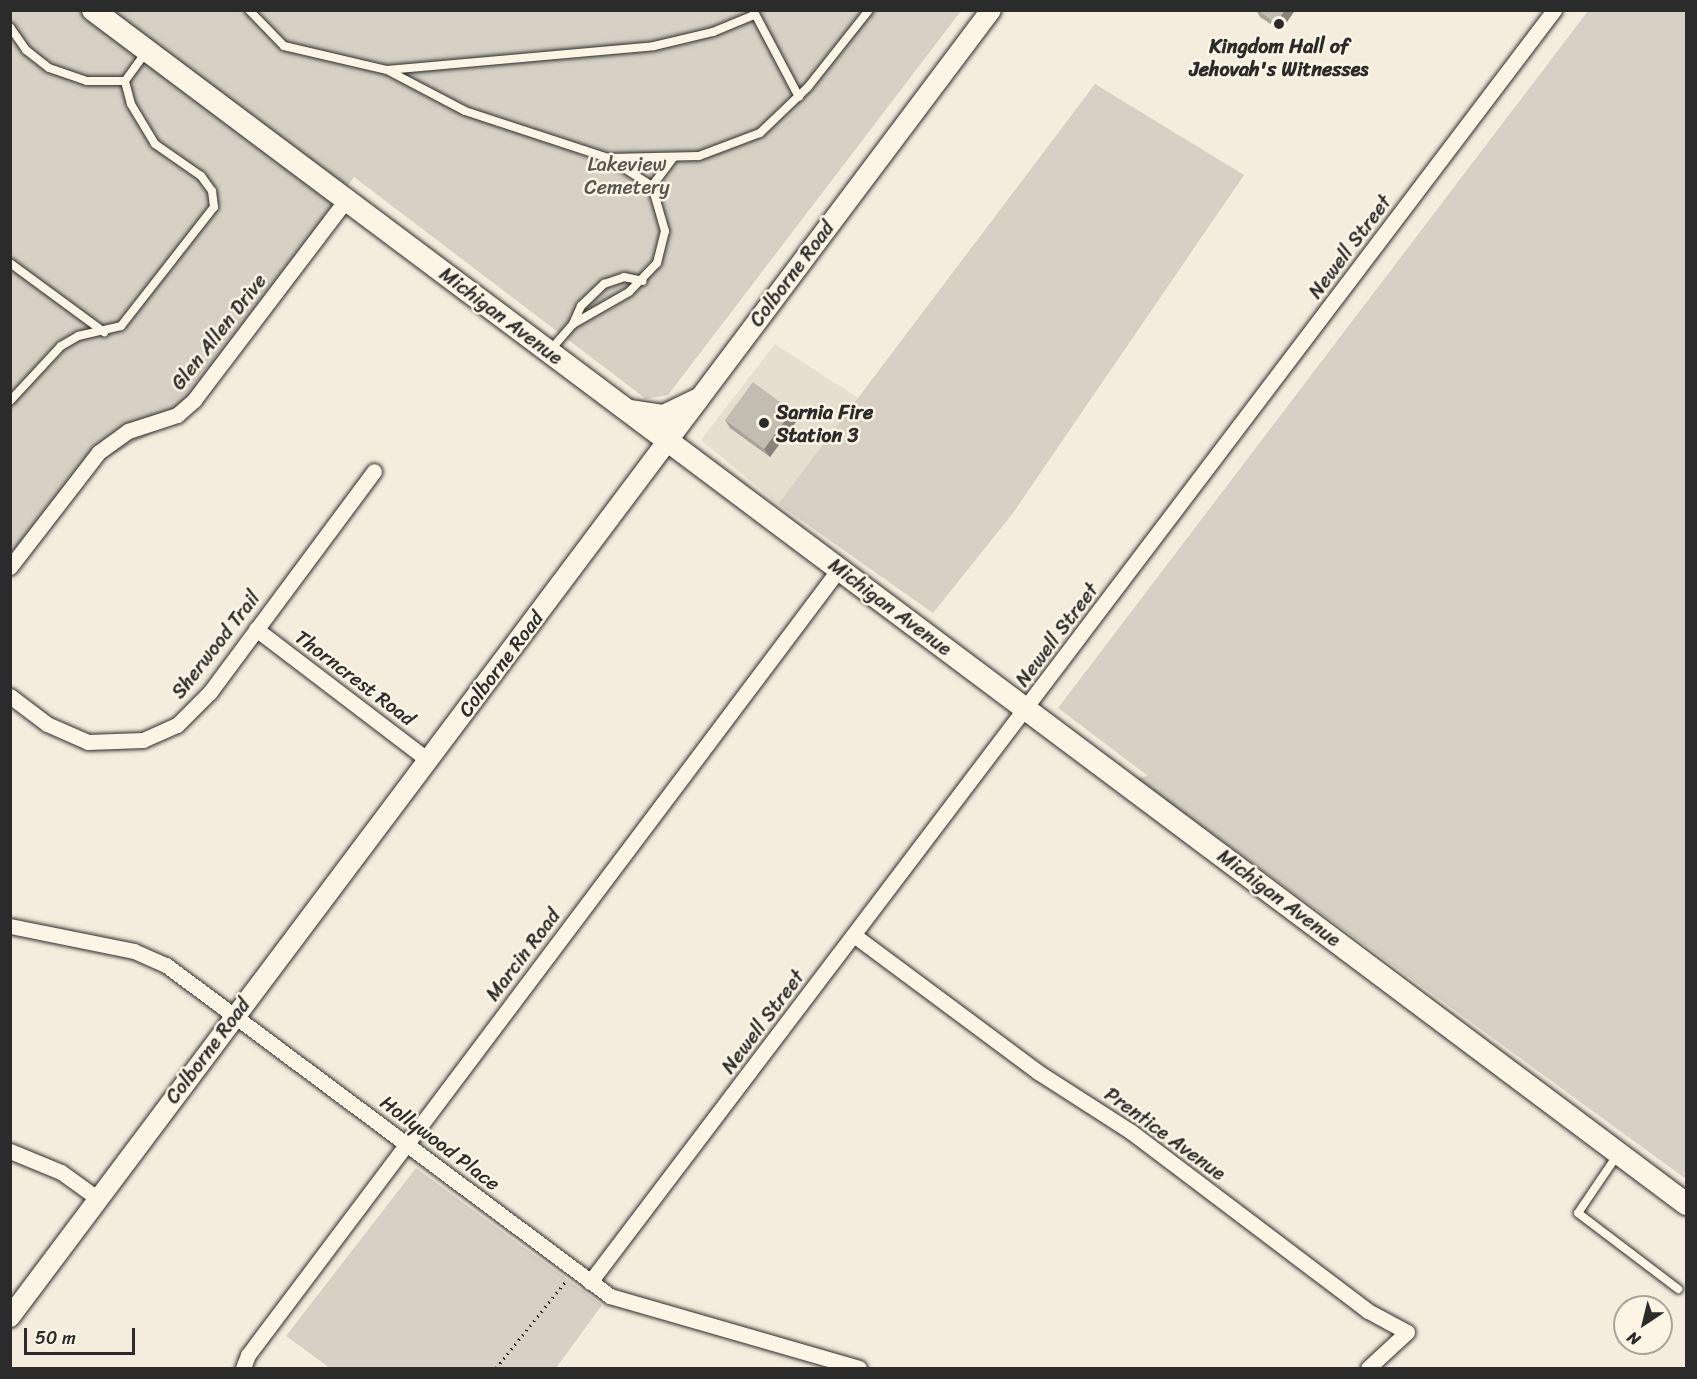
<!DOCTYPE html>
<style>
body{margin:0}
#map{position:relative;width:1697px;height:1379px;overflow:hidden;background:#f4edde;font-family:Sriracha,sans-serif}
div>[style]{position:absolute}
.built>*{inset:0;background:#e5dfd0}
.green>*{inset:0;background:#d6d1c4}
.path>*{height:3px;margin-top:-1.5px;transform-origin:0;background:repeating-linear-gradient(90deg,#2b2b2b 0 1.5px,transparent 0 6px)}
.roads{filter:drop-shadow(0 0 2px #2b2b2b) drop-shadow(0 0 2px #2b2b2b)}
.service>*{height:8px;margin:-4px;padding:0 4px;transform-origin:4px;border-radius:4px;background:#fcf5e5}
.minor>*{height:15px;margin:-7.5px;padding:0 7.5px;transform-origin:7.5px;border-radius:7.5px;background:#fcf5e5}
.tertiary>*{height:20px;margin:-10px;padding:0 10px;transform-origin:10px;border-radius:10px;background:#fcf5e5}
.secondary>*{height:22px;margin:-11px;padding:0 11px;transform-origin:11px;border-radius:11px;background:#fcf5e5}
.wall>*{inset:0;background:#a7a398}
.shaded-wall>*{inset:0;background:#88847c}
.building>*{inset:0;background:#c2bdb1}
.dots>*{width:16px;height:16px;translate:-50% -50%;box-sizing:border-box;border:3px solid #fcf5e5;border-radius:50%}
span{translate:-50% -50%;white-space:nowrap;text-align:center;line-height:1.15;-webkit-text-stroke:5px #fcf5e5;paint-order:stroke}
.poi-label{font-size:20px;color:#2b2b2b;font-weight:700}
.left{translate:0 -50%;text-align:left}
.park-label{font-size:20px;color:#565451}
.street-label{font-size:20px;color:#2b2b2b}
.frame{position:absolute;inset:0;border:12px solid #2b2b2b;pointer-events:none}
.north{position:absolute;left:1613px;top:1295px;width:60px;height:60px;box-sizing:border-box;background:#fcf5e5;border:2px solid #a8a49b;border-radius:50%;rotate:215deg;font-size:16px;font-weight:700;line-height:24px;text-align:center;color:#2b2b2b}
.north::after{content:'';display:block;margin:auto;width:21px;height:27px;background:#2b2b2b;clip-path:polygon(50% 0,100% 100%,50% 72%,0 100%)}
.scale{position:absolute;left:24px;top:1328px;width:111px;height:27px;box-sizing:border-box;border:3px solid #2b2b2b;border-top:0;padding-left:8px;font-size:18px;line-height:21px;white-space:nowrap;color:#2b2b2b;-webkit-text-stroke:4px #fcf5e5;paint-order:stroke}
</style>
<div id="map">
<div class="built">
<i style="clip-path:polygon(775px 344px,858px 398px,778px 504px,701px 440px)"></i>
</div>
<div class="green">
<i style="clip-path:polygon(11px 11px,961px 11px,668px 395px,646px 399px,354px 177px,210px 379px,169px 424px,96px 464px,11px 560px)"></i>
<i style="clip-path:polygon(1588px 11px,1686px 11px,1686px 1179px,1136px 778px,1148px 776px,1058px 708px)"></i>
<i style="clip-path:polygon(1095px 84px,1244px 175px,1013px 513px,933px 613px,778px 504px)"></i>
<i style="clip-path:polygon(416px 1168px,602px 1305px,556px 1368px,330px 1368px,286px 1336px)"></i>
</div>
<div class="path">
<i style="left:496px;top:1368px;width:112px;rotate:-51.2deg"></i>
</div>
<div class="roads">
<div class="service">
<i style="left:249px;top:10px;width:50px;rotate:45.8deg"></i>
<i style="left:284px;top:46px;width:106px;rotate:13.1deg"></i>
<i style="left:387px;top:70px;width:268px;rotate:-5.1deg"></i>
<i style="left:654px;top:46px;width:61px;rotate:-13.3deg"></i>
<i style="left:713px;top:32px;width:44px;rotate:-22.5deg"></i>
<i style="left:754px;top:12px;width:96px;rotate:62.1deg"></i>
<i style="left:10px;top:27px;width:28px;rotate:55deg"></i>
<i style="left:26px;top:50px;width:29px;rotate:38deg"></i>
<i style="left:49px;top:68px;width:40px;rotate:18.9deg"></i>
<i style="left:87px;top:81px;width:38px"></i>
<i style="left:387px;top:70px;width:88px;rotate:27.7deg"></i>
<i style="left:465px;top:111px;width:151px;rotate:18.2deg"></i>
<i style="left:608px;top:158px;width:52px;rotate:32.5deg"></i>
<i style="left:652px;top:186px;width:47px;rotate:73.9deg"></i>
<i style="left:665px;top:231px;width:33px;rotate:104deg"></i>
<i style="left:657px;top:263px;width:40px;rotate:134deg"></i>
<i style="left:629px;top:292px;width:64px;rotate:150.3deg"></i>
<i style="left:573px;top:324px;width:35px;rotate:131deg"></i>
<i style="left:609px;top:158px;width:90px;rotate:-1.3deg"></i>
<i style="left:699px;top:156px;width:65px;rotate:-20.7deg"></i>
<i style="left:760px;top:133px;width:66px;rotate:-43.8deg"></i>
<i style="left:808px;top:87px;width:98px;rotate:-51.6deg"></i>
<i style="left:652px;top:186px;width:35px;rotate:-53deg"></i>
<i style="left:10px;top:263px;width:117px;rotate:36.3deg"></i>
<i style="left:573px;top:324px;width:20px;rotate:-66deg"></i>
<i style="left:581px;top:306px;width:32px;rotate:-44deg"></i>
<i style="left:604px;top:284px;width:21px;rotate:-19deg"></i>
<i style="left:624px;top:277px;width:19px;rotate:12deg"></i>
<i style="left:10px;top:401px;width:75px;rotate:-47.2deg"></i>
<i style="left:61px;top:346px;width:20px;rotate:-30deg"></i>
<i style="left:78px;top:336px;width:44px;rotate:-13.1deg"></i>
<i style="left:121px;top:326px;width:151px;rotate:-52deg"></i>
<i style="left:214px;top:207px;width:16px;rotate:-97deg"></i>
<i style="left:212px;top:191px;width:19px;rotate:-126deg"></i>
<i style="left:201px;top:176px;width:56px;rotate:-145.2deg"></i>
<i style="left:155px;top:144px;width:47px;rotate:-121deg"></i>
<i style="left:131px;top:104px;width:24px;rotate:-105deg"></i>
<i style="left:125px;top:81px;width:36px;rotate:-54deg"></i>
<i style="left:1618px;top:1154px;width:71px;rotate:124.1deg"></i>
<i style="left:1578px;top:1213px;width:126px;rotate:37.2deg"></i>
</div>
<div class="minor">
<i style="left:10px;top:567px;width:145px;rotate:-52.3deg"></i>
<i style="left:99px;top:452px;width:36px;rotate:-36deg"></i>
<i style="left:128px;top:431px;width:52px;rotate:-18.1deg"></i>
<i style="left:177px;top:415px;width:23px;rotate:-41deg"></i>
<i style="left:194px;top:400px;width:251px;rotate:-52.8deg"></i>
<i style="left:256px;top:629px;width:216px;rotate:37.3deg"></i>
<i style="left:10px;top:696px;width:46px;rotate:37.1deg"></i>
<i style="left:47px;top:724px;width:45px;rotate:23.7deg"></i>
<i style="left:88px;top:742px;width:55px;rotate:-2.1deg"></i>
<i style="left:143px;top:740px;width:37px;rotate:-24deg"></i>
<i style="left:177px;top:725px;width:47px;rotate:-45deg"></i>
<i style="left:210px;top:692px;width:275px;rotate:-53.4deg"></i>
<i style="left:10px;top:926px;width:126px;rotate:11.4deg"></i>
<i style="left:134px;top:951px;width:35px;rotate:24deg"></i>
<i style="left:166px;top:965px;width:554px;rotate:36.7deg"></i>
<i style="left:610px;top:1296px;width:259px;rotate:16.1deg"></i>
<i style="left:855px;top:936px;width:228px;rotate:36.6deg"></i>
<i style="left:1038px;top:1072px;width:109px;rotate:32.7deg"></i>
<i style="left:1130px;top:1131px;width:298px;rotate:37.1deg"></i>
<i style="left:1368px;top:1311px;width:44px;rotate:28.3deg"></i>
<i style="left:1407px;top:1332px;width:53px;rotate:137.3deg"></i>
<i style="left:10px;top:1151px;width:55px;rotate:22.4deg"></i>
<i style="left:61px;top:1172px;width:44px;rotate:35.8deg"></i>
<i style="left:590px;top:1282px;width:1596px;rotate:-52.84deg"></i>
<i style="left:243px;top:1368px;width:14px;rotate:-69deg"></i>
<i style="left:248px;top:1355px;width:983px;rotate:-53.06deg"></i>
</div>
<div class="tertiary">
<i style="left:10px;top:1317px;width:1634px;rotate:-53.11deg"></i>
</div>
<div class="secondary">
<i style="left:93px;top:10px;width:1991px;rotate:36.85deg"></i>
<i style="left:631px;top:411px;width:33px;rotate:9deg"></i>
<i style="left:664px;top:416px;width:37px;rotate:-26deg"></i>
</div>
</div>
<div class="wall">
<i style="clip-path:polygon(1256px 10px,1295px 10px,1281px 31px,1260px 17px)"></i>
<i style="clip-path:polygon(792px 411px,798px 419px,770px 457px,730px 428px,725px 420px)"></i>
</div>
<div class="shaded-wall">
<i style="clip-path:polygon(1285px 10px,1295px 10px,1281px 31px,1276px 23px)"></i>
<i style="clip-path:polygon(792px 411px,798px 419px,770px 457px,764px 449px)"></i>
</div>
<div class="building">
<i style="clip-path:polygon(1257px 10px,1285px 10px,1276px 23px)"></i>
<i style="clip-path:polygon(753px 382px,792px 411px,764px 449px,725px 420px)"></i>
</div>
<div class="dots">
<i style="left:1279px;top:24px;background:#2b2b2b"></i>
<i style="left:764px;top:423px;background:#2b2b2b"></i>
</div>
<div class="poi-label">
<span style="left:1279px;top:58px">Kingdom Hall of<br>Jehovah's Witnesses</span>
<span class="left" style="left:776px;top:424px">Sarnia Fire<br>Station 3</span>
</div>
<div class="park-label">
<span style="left:627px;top:176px">Lakeview<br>Cemetery</span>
</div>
<div class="street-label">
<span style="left:1350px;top:247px;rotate:-53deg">Newell Street</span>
<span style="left:792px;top:274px;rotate:-53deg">Colborne Road</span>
<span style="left:501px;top:316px;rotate:37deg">Michigan Avenue</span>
<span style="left:219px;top:332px;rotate:-52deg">Glen Allen Drive</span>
<span style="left:890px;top:607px;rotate:37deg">Michigan Avenue</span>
<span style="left:1057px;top:635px;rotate:-53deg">Newell Street</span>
<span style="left:216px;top:645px;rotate:-52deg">Sherwood Trail</span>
<span style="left:501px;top:664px;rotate:-53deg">Colborne Road</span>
<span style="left:355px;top:678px;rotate:37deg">Thorncrest Road</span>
<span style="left:1279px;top:898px;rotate:37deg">Michigan Avenue</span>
<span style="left:523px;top:955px;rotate:-53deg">Marcin Road</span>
<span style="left:763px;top:1022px;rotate:-53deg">Newell Street</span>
<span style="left:208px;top:1051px;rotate:-53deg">Colborne Road</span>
<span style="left:1165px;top:1134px;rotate:36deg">Prentice Avenue</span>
<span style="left:440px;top:1143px;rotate:37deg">Hollywood Place</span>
</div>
<div class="frame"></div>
<div class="north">N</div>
<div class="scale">50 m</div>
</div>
